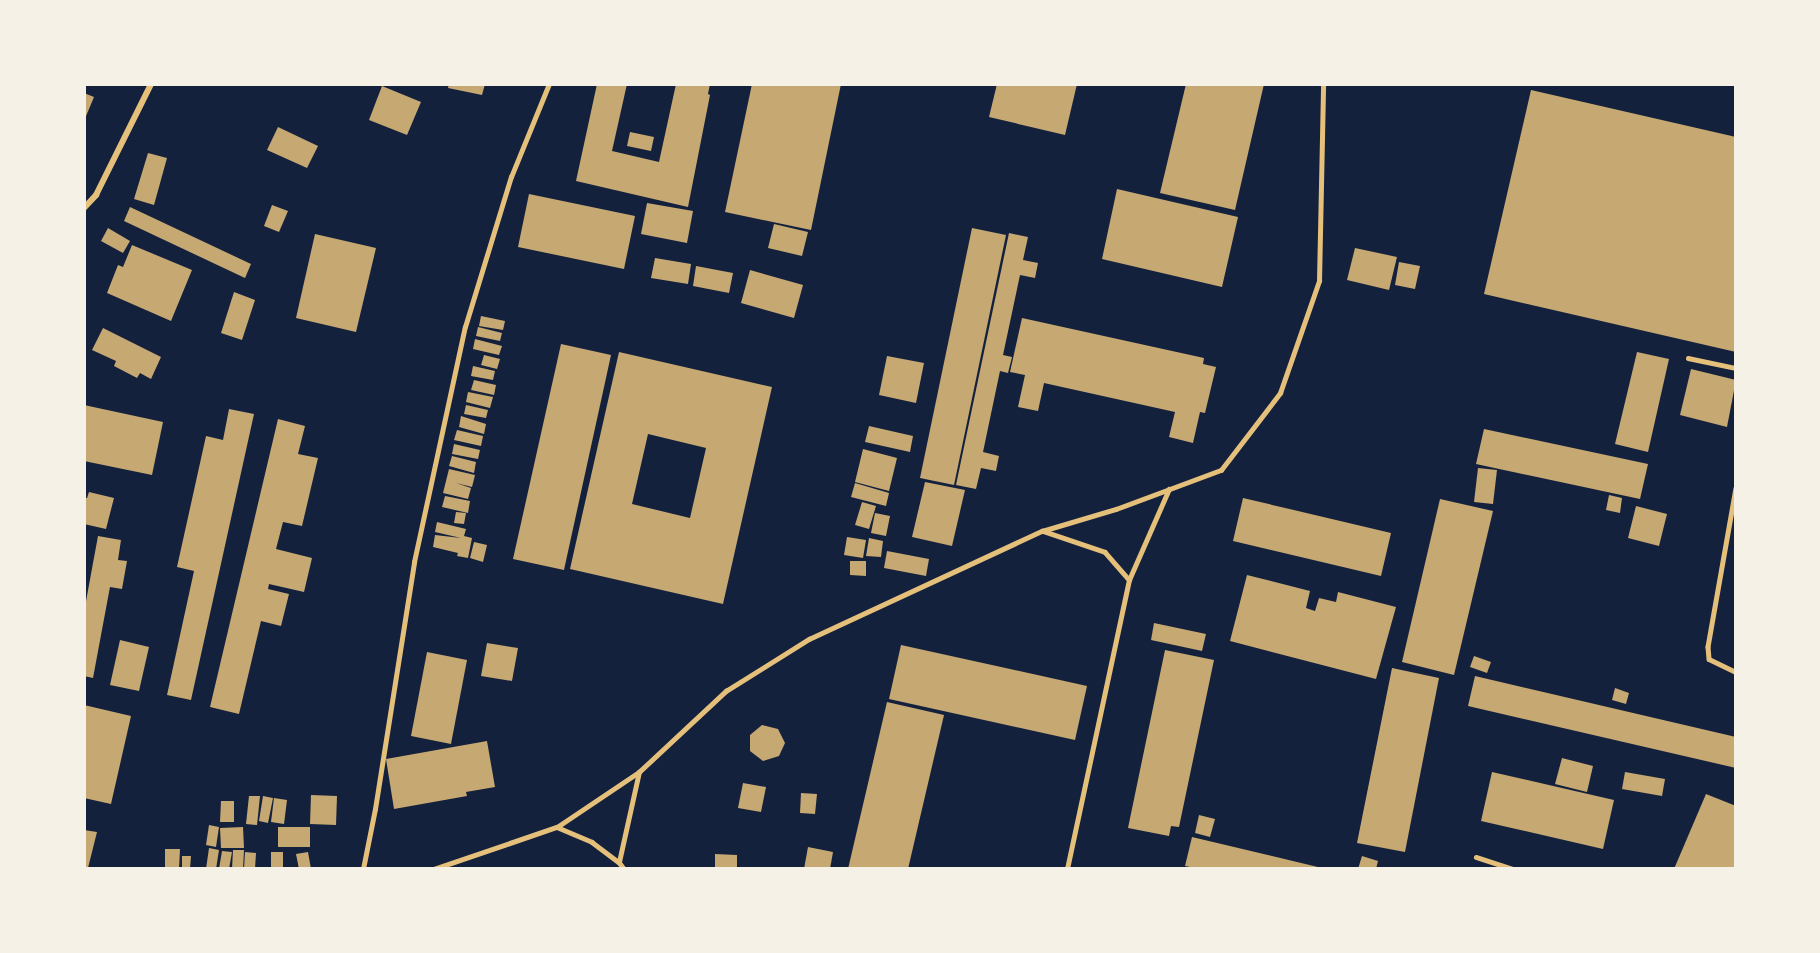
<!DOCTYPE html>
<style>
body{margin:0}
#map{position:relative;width:1820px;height:953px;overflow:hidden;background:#14213d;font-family:"Noto Sans",sans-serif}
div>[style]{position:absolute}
.building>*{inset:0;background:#c6a872}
.service>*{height:4.5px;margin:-2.25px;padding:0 2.25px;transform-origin:2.25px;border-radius:2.25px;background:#e5c07b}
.minor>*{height:6px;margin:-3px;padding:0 3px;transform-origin:3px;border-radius:3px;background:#e5c07b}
span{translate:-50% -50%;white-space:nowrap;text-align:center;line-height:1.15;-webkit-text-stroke:6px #f6f1e7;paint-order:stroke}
.frame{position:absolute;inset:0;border:86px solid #f6f1e7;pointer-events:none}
</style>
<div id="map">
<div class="building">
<i style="clip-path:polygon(449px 84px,485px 84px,482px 95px,448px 88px)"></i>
<i style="clip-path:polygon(597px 84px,627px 84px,612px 151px,659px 162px,676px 84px,710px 84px,708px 94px,710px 95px,688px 207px,576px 181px)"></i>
<i style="clip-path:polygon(752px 84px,841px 84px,811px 230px,725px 212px)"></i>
<i style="clip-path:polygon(997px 84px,1077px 84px,1065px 135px,989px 117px)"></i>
<i style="clip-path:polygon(1186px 84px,1264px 84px,1235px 210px,1160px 193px)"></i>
<i style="clip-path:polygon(382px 86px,421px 102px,407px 135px,369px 120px)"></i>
<i style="clip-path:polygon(1531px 90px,1736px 137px,1736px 352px,1484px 294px)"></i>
<i style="clip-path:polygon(84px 93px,94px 97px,84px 121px)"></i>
<i style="clip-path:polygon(278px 127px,318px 146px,307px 168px,267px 150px)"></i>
<i style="clip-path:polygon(630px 132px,654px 137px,651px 151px,627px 146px)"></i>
<i style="clip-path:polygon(148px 153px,167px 158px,154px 205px,134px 199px)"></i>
<i style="clip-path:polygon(1117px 189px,1238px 217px,1222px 287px,1102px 259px)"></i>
<i style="clip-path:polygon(529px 194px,635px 216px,624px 269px,518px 247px)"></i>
<i style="clip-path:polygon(647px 203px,693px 211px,687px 243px,641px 234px)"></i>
<i style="clip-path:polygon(272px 205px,288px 211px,279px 232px,264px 226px)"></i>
<i style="clip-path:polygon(130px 207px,251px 264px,245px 278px,124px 221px)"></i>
<i style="clip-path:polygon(774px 224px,808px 232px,802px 256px,768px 248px)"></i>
<i style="clip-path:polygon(108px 228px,130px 241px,123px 253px,101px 241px)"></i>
<i style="clip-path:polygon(972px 228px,1006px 235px,954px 485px,920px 478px)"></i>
<i style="clip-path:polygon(1009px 233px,1028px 237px,1023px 260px,1038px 263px,1035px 278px,1020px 275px,1003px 355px,1012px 357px,1008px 373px,1000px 371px,983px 452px,999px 456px,996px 471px,981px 468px,976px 489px,956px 485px)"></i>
<i style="clip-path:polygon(315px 234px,376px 248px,356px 332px,296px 318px)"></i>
<i style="clip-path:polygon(132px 245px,192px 270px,171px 321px,107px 293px,118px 265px,123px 267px)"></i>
<i style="clip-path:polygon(1355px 248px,1397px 257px,1389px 290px,1347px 280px)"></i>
<i style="clip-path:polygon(655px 258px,691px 264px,688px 284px,651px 278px)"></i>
<i style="clip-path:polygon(1399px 262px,1420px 266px,1415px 289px,1395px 285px)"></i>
<i style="clip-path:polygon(696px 266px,733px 273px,729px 293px,693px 286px)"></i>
<i style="clip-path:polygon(750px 270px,803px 285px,794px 318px,741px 303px)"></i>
<i style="clip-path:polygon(234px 292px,255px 300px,242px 340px,221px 333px)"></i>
<i style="clip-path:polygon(481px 316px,505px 321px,503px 330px,479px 326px)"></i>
<i style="clip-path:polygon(1022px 318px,1204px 358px,1203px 364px,1216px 367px,1205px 413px,1200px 412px,1193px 443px,1169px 437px,1175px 412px,1044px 383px,1038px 411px,1018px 407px,1025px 375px,1010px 372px)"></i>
<i style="clip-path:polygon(478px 327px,502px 333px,500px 341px,476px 336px)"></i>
<i style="clip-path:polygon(103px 328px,161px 357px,151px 379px,140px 373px,137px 378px,114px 366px,116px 361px,92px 350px)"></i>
<i style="clip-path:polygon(475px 339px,502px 346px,499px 355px,473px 349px)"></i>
<i style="clip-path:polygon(561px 344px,611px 355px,564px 570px,513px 559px)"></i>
<i style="clip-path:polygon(evenodd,619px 352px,772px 387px,723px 604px,570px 569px,619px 352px,648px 434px,706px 448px,690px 518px,632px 504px,648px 434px)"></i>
<i style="clip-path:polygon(1637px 352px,1669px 359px,1648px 452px,1615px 444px)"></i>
<i style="clip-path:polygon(484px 355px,500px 359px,497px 369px,481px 365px)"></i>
<i style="clip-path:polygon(887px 356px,924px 363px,916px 403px,879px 395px)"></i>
<i style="clip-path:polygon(473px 366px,495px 371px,493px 380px,471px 376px)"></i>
<i style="clip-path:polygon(1691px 369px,1736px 380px,1727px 427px,1680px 415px)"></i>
<i style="clip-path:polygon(474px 380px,496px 385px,494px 395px,471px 390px)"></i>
<i style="clip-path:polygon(468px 392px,493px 397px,490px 408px,466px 402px)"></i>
<i style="clip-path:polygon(84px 405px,163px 422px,152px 475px,84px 461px)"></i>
<i style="clip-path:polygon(466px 405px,488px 410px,486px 418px,464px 414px)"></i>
<i style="clip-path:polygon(229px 409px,254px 414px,191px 700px,167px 695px,194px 571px,177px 567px,206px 436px,223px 440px)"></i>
<i style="clip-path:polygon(461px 416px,486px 424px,484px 434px,459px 427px)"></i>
<i style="clip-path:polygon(278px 419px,305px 426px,298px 454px,318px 458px,302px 526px,283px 522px,276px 549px,312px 558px,304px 592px,269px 584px,268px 589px,289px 594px,281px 626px,261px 621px,239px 714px,210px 707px)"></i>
<i style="clip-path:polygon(869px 426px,913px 436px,910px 452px,865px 442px)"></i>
<i style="clip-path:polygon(1484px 429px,1648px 464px,1640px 499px,1476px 464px)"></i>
<i style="clip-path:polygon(457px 430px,483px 436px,481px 446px,454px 440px)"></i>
<i style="clip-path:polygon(454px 444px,480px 450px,478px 459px,452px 454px)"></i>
<i style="clip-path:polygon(863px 449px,897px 458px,889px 491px,855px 482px)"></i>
<i style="clip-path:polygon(452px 456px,476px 462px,474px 473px,449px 466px)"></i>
<i style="clip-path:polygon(1478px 468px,1497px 470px,1493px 504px,1474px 502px)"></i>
<i style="clip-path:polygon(449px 469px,475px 475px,472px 487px,456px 483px,471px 488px,468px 499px,443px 493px)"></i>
<i style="clip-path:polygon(925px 482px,965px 490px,952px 546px,912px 537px)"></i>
<i style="clip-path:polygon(855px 483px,889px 493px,886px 506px,851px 497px)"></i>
<i style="clip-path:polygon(89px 492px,114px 498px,106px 529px,84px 524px,84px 498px,87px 498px)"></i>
<i style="clip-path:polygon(1609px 495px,1622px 498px,1620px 513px,1606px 510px)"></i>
<i style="clip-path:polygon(445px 496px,470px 501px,468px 513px,442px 507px)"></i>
<i style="clip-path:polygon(1243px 498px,1391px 533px,1381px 576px,1233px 541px)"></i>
<i style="clip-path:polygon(1440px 499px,1493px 511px,1454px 675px,1402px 662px)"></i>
<i style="clip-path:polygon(862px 502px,876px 506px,869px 529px,855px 525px)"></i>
<i style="clip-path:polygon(1636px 506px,1667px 514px,1659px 546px,1628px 538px)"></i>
<i style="clip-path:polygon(456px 512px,466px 513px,464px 524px,454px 523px)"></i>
<i style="clip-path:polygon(875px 513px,890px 516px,886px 536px,871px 533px)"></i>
<i style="clip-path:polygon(437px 522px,466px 529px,464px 536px,472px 538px,468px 558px,457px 556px,458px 553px,433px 547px,435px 535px,461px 538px,435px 532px)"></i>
<i style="clip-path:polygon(98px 536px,121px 540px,118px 560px,127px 561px,122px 589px,110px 587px,93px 678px,84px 676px,84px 612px)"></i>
<i style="clip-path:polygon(847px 537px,866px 540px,863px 558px,844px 555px)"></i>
<i style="clip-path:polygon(869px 538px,883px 541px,881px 557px,866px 556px)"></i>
<i style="clip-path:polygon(474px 542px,487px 545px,483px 562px,470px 558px)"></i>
<i style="clip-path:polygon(887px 551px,929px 559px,926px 576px,884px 568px)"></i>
<i style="clip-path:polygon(850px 561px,866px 561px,866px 576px,850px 575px)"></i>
<i style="clip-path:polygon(1247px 575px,1310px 591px,1306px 608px,1315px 611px,1319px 598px,1336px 602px,1338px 592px,1396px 607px,1376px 679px,1230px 641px)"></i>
<i style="clip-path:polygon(1154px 623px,1206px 634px,1202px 651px,1151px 640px)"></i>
<i style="clip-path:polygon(120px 640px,149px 647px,139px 691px,110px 685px)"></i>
<i style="clip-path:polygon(487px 643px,518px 648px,512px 681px,481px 676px)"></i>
<i style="clip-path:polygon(901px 645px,1087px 686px,1075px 740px,889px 699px)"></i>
<i style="clip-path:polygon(1165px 650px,1214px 660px,1179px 827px,1171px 826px,1169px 836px,1128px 828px)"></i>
<i style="clip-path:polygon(427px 652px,467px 660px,451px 744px,411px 736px)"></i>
<i style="clip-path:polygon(1474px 656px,1491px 662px,1487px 673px,1470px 667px)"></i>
<i style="clip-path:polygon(1392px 668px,1439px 678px,1405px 852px,1357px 843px)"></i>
<i style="clip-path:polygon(1475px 676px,1736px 737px,1736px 768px,1468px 706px)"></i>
<i style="clip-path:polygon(1615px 688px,1629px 693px,1626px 704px,1612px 700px)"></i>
<i style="clip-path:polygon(887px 702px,944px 715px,908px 869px,848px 869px)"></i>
<i style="clip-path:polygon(84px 705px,131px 716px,111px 804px,84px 798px)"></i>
<i style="clip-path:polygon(762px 725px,778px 729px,785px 743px,779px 756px,763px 761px,750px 751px,750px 735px)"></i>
<i style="clip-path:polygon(487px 741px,495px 787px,466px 792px,467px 796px,394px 809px,386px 759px)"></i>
<i style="clip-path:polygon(1562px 758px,1593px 766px,1587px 792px,1555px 784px)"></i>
<i style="clip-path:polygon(1492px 772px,1614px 800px,1603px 849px,1481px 821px)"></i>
<i style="clip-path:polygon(1625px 772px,1665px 779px,1662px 796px,1622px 789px)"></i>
<i style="clip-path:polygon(743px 783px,766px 787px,761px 812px,738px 808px)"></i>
<i style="clip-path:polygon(801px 793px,817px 794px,815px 814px,800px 813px)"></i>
<i style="clip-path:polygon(1706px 794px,1736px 806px,1736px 869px,1674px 869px)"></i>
<i style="clip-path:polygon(311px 795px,337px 796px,336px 825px,310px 824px)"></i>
<i style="clip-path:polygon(249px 796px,260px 796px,257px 825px,246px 824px)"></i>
<i style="clip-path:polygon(263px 796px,273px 798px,268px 823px,259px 821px)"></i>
<i style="clip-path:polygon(274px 798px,287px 800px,284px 824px,271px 822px)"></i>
<i style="clip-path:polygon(221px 801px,234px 801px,234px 822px,220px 822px)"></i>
<i style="clip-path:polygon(1199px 815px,1215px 819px,1210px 837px,1195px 833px)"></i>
<i style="clip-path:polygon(209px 825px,219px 827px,216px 847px,206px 845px)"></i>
<i style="clip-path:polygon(243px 827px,244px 848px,221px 848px,220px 828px)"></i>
<i style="clip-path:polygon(278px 827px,310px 827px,310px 847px,278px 847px)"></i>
<i style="clip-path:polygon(84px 830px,97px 832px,88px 868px,84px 867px)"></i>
<i style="clip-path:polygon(1192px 837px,1322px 868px,1322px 869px,1200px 869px,1185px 866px)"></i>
<i style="clip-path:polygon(808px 847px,833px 852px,830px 869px,804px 869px)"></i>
<i style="clip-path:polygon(209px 848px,219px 850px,216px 869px,206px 869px)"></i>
<i style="clip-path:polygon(165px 849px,180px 849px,179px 869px,165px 869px)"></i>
<i style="clip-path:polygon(233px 850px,244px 850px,243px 869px,232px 869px)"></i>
<i style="clip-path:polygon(222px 851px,232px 852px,229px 869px,219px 869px)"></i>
<i style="clip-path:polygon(245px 852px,256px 853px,255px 869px,244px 869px)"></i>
<i style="clip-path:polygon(271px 852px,283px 852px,283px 869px,271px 869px)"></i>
<i style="clip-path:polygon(308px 852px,311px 869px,299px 869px,296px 854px)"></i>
<i style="clip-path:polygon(715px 854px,737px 855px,737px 869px,715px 868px)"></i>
<i style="clip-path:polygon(182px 856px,191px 856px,190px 869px,182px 869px)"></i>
<i style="clip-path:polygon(1362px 856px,1378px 861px,1376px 869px,1358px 869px)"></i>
</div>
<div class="service">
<i style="left:1688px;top:358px;width:49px;rotate:11.8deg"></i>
<i style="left:1736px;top:488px;width:161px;rotate:100deg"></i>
<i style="left:1708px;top:647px;width:12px;rotate:85deg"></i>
<i style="left:1709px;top:659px;width:30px;rotate:26deg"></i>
<i style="left:1043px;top:531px;width:65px;rotate:18.7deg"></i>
<i style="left:1105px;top:552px;width:37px;rotate:49deg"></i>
<i style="left:557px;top:827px;width:99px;rotate:-33.9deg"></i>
<i style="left:1476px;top:857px;width:38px;rotate:18deg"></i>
<i style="left:619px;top:862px;width:92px;rotate:-77.5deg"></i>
<i style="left:639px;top:772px;width:119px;rotate:-43deg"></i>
<i style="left:726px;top:691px;width:98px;rotate:-32.1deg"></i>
<i style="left:809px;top:639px;width:257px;rotate:-24.9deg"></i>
<i style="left:1042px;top:531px;width:77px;rotate:-16.6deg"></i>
<i style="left:1116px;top:509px;width:112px;rotate:-20.4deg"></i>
<i style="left:1221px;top:470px;width:97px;rotate:-52.5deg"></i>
<i style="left:1280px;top:393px;width:119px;rotate:-70.8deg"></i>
<i style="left:1319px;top:281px;width:197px;rotate:-88.8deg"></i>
<i style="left:363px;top:869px;width:61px;rotate:-78.7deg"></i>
<i style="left:375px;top:809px;width:250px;rotate:-81deg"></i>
<i style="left:414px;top:562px;width:240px;rotate:-77.8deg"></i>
<i style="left:465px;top:327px;width:157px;rotate:-73deg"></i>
<i style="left:511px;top:177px;width:100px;rotate:-67.8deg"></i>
<i style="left:434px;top:869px;width:130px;rotate:-18.9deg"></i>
<i style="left:557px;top:827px;width:38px;rotate:23deg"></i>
<i style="left:592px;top:842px;width:34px;rotate:37deg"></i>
<i style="left:619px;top:862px;width:9px;rotate:54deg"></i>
<i style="left:1067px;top:869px;width:296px;rotate:-77.9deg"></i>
<i style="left:1129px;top:580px;width:99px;rotate:-66.3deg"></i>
</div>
<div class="minor">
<i style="left:84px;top:208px;width:18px;rotate:-47deg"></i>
<i style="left:96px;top:195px;width:124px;rotate:-63.6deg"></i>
</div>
<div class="frame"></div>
</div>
